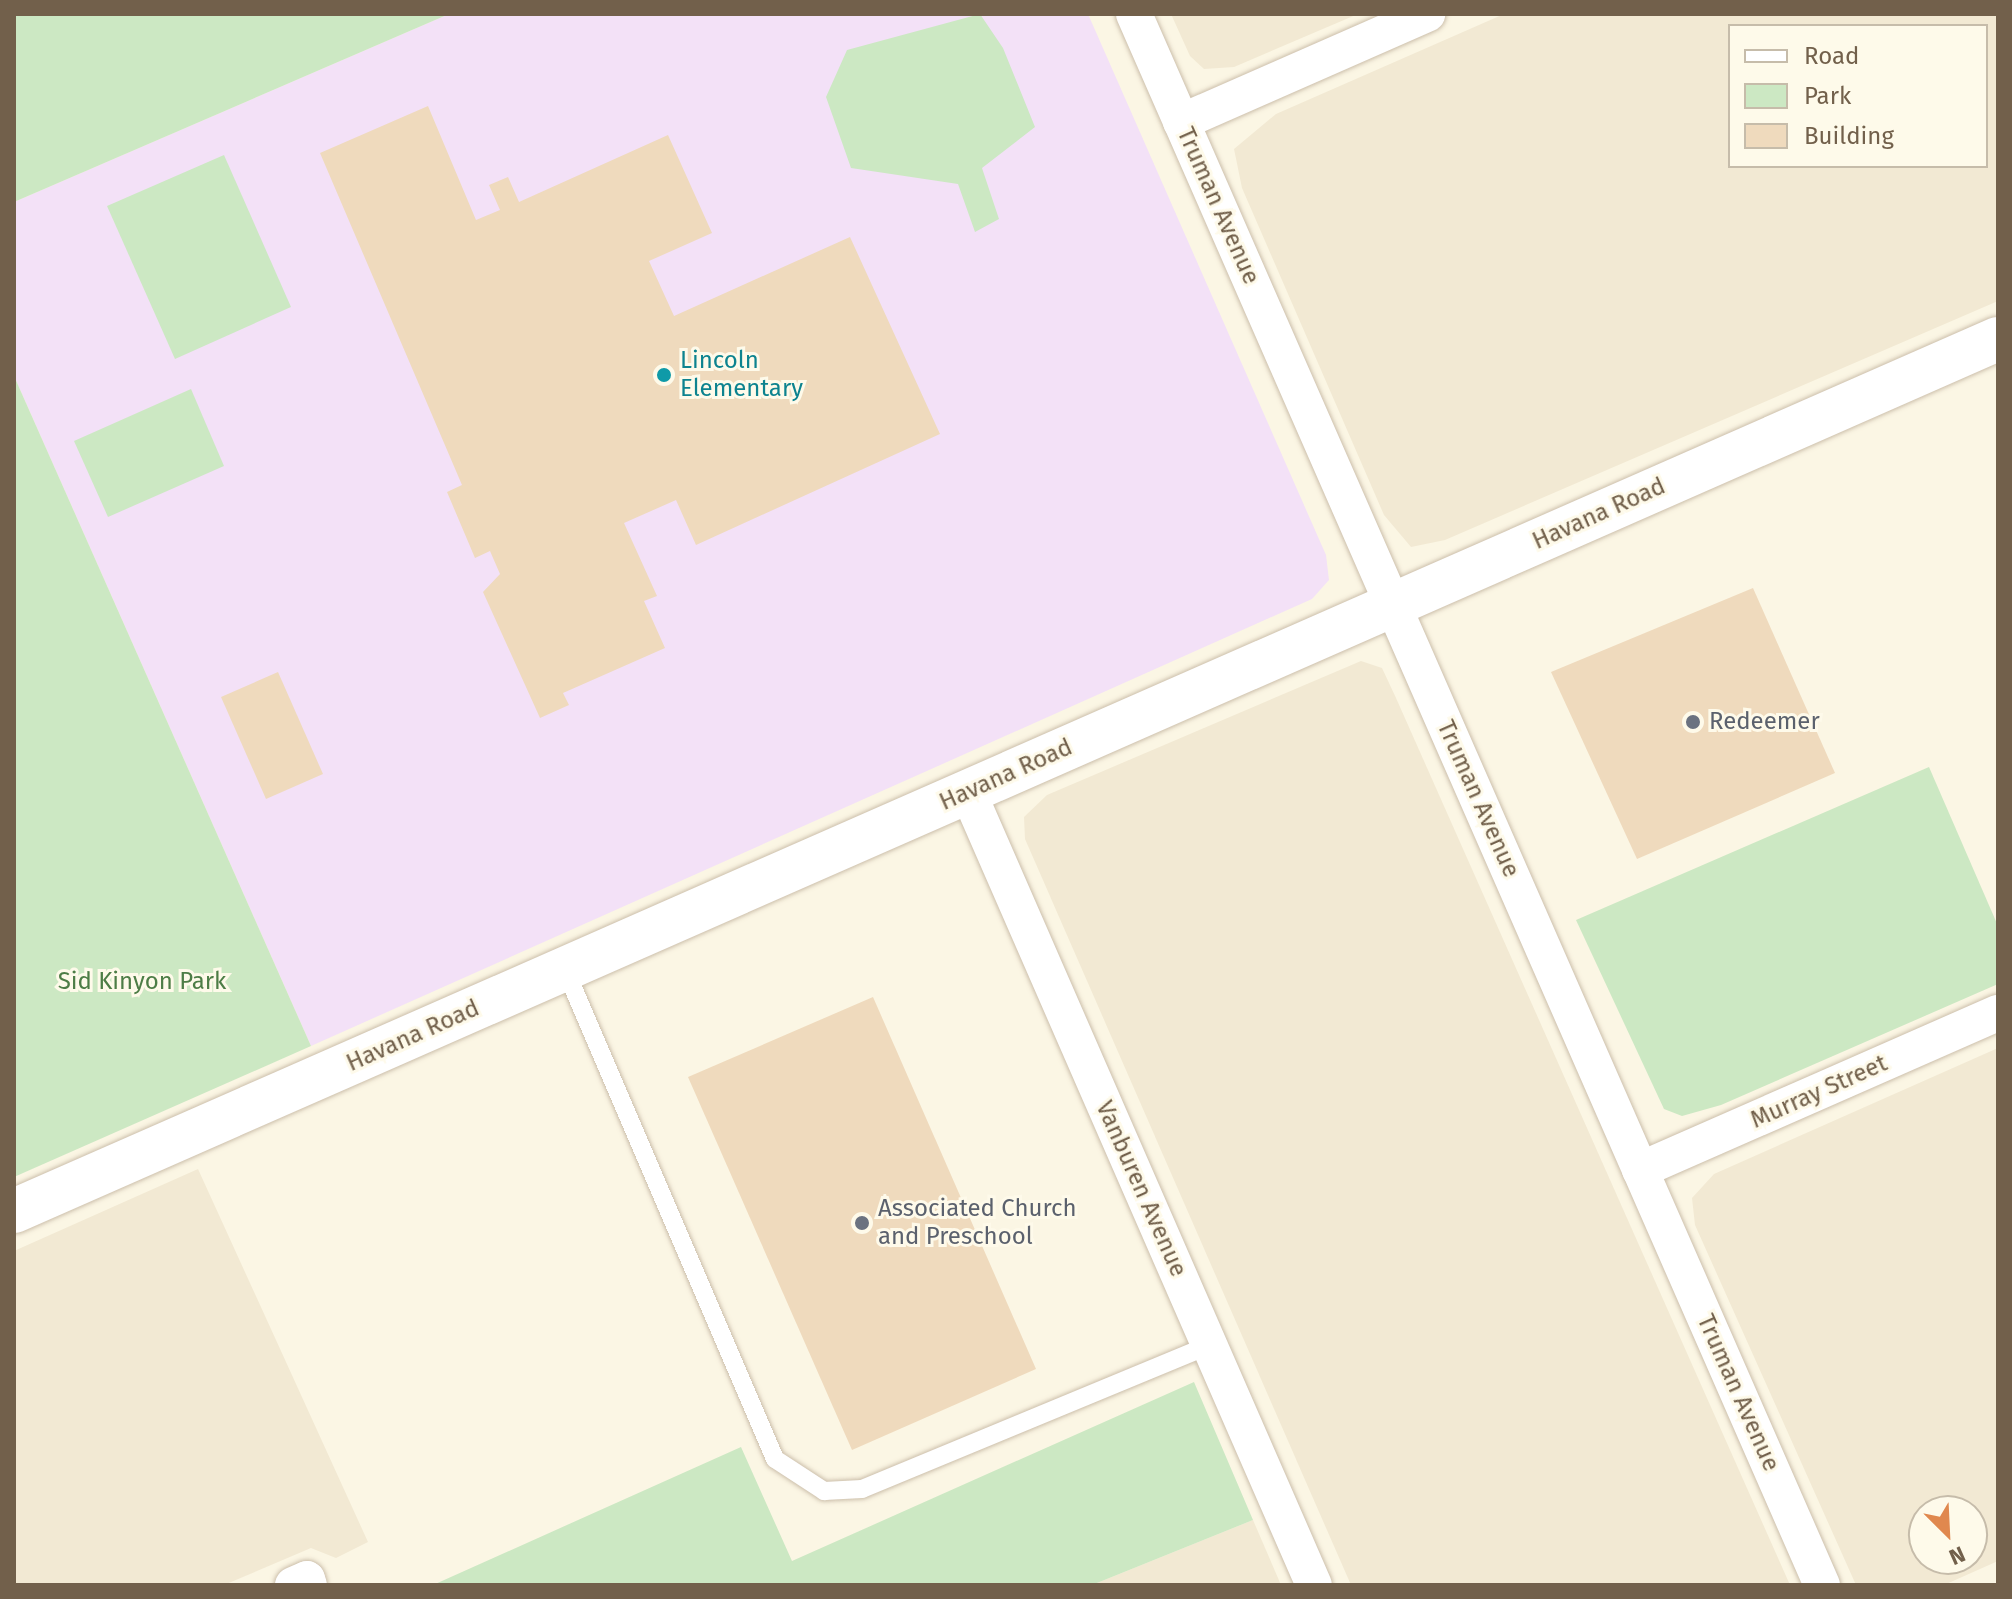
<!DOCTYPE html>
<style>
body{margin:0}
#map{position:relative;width:2012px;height:1599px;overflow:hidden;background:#fbf6e4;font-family:"Fira Sans",sans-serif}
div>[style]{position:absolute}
.residential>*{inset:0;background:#f2e9d3}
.education>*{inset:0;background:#f3e1f7}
.green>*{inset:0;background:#cce8c3}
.building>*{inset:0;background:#efdabd}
.roads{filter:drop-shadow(0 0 2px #ccbfab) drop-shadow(0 0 2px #ccbfab)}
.service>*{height:18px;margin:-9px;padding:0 9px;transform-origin:9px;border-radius:9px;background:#fff}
.minor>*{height:36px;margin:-18px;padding:0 18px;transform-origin:18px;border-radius:18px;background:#fff}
.tertiary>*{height:44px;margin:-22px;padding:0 22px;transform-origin:22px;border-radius:22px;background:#fff}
.dots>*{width:22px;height:22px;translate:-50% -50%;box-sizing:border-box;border:4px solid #fefaea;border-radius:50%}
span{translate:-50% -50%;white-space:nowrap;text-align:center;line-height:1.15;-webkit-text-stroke:6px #fefaea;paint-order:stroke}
.street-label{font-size:24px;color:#72604b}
.culture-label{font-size:24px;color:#0d838f}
.left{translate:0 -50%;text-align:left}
.worship-label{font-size:24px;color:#5b616d}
.park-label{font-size:24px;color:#4d7d46}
.frame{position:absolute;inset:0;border:16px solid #72604b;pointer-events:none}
.legend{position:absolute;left:1728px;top:24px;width:260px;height:144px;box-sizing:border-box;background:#fefaea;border:2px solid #c6bcaa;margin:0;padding:10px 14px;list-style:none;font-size:24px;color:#72604b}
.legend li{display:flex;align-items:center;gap:16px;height:40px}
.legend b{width:40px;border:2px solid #c6bcaa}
.north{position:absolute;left:1908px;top:1495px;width:80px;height:80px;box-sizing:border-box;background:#fefaea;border:2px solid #c6bcaa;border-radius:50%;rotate:156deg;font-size:22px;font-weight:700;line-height:32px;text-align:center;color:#72604b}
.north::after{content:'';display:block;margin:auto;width:28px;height:36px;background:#e0884e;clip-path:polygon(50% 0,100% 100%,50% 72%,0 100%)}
</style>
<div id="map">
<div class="residential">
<i style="clip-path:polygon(1171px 14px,1358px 14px,1234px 67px,1204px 69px,1190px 56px)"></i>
<i style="clip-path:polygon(evenodd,1504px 14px,1998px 14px,1998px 301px,1445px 540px,1411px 547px,1384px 515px,1242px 188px,1234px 149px,1276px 114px,1504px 14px,1986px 26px,1986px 166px,1730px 166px,1730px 26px,1986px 26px)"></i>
<i style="clip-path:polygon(1361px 661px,1382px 668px,1396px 698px,1790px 1585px,1351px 1585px,1025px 839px,1024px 817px,1047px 795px)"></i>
<i style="clip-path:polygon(evenodd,1998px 1048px,1998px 1561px,1944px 1585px,1856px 1585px,1695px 1225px,1692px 1198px,1714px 1174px,1998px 1048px,1924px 1511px,1972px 1511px,1972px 1559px,1924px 1559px,1924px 1511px)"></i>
<i style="clip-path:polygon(198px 1169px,368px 1542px,336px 1558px,311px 1548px,224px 1585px,14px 1585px,14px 1251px)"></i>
<i style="clip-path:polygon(1253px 1520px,1281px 1585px,1092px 1585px)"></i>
</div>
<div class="education">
<i style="clip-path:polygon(449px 14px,1088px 14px,1326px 555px,1329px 580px,1312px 599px,311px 1046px,14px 376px,14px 202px)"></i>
</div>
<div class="green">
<i style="clip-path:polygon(14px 14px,449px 14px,14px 202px)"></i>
<i style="clip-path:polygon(980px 14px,1003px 48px,1035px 127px,982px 168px,999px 219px,975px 232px,958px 184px,851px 168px,826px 97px,847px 50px)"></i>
<i style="clip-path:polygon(224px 155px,291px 307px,175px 359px,107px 206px)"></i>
<i style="clip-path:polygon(14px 376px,311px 1046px,14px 1177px)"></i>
<i style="clip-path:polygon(191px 389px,224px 466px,108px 517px,74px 441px)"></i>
<i style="clip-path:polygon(1929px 767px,1998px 926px,1998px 984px,1721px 1105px,1682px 1116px,1664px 1109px,1576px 920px)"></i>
<i style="clip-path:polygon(1194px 1382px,1253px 1520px,1092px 1585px,433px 1585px,741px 1447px,792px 1561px)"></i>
</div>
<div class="building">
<i style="clip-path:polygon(428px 106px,476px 220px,500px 210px,489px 185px,508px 177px,519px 202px,668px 135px,712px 233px,649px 261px,674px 316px,850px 237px,940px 434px,696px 545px,676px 500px,624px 523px,657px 596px,644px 601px,665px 648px,563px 693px,569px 705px,540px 718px,483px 592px,500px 574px,490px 551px,475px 558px,447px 492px,462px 485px,320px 153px)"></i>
<i style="clip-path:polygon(1753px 588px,1835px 773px,1637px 859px,1551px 672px)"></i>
<i style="clip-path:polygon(278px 672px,323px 774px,266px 799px,221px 697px)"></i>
<i style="clip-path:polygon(873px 997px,1036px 1369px,852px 1450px,688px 1077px)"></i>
</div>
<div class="roads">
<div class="service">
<i style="left:565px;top:969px;width:533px;rotate:66.8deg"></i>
<i style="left:775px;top:1459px;width:59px;rotate:33.1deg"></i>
<i style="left:824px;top:1491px;width:38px;rotate:-3deg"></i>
<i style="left:862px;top:1489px;width:376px;rotate:-22.5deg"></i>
</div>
<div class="minor">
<i style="left:1134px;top:14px;width:1715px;rotate:66.35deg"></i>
<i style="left:1181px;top:122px;width:269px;rotate:-23.7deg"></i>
<i style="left:968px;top:792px;width:865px;rotate:66.43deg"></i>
<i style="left:1640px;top:1170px;width:391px;rotate:-23.7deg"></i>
<i style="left:293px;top:1585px;width:15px;rotate:-23deg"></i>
<i style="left:307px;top:1579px;width:6px;rotate:72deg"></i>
</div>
<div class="tertiary">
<i style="left:14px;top:1211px;width:2167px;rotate:-23.73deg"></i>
</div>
</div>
<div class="dots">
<i style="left:664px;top:375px;background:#0f9aa8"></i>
<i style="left:1693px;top:722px;background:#6b7280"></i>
<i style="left:862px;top:1223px;background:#6b7280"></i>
</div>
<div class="street-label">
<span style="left:1218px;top:206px;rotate:66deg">Truman Avenue</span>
<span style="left:1599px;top:514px;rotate:-24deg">Havana Road</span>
<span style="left:1006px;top:775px;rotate:-24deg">Havana Road</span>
<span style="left:1478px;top:799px;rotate:66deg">Truman Avenue</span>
<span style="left:413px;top:1036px;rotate:-24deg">Havana Road</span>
<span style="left:1819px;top:1092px;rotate:-24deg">Murray Street</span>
<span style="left:1141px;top:1189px;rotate:66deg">Vanburen Avenue</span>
<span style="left:1738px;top:1393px;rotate:66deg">Truman Avenue</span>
</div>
<div class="culture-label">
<span class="left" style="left:680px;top:375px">Lincoln<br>Elementary</span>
</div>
<div class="worship-label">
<span class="left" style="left:1709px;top:722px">Redeemer</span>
<span class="left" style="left:878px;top:1223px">Associated Church<br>and Preschool</span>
</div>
<div class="park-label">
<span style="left:142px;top:982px">Sid Kinyon Park</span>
</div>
<div class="frame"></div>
<ul class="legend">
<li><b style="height:10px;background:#fff"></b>Road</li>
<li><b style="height:22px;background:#cce8c3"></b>Park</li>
<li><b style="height:22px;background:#efdabd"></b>Building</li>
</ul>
<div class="north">N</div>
</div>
